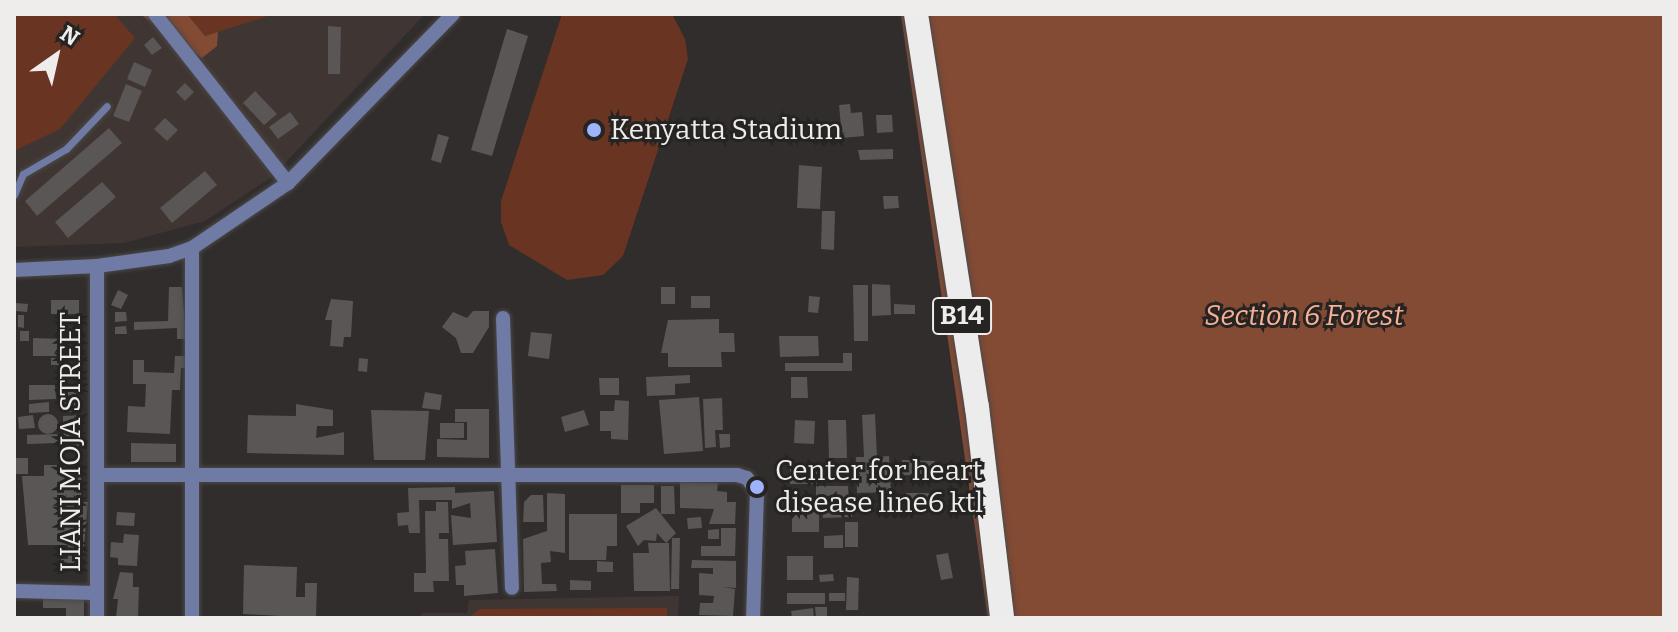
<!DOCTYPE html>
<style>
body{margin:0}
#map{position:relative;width:1678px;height:632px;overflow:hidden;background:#302d2c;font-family:Bitter,serif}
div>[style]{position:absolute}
.built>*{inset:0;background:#3f3633}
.green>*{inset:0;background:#693522}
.forest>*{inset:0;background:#834a34}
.building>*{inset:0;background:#595655}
.round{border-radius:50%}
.roads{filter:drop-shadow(0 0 2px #4b4847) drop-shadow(0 0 2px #4b4847)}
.lane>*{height:7px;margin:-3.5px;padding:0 3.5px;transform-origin:3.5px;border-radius:3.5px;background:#6f7ba5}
.street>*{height:14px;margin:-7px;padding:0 7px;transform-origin:7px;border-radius:7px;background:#6f7ba5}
.highway>*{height:24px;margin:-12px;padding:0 12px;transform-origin:12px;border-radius:12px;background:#ececec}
.dots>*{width:22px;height:22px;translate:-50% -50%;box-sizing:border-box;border:4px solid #262423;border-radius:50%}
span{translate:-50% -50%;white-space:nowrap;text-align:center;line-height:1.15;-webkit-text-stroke:6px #262423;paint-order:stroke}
.shield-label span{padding:2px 6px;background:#262423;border:2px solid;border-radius:6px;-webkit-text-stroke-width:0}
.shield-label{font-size:26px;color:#eeedec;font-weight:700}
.poi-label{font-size:28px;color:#eeedec}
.left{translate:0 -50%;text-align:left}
.park-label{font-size:28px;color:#f8b095;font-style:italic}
.street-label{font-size:28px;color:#eeedec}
.frame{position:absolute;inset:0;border:16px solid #eeedec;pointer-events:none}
.north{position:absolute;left:16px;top:16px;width:80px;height:80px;-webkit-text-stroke:6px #262423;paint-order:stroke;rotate:34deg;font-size:22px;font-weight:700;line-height:32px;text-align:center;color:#eeedec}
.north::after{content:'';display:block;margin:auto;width:28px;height:36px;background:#eeedec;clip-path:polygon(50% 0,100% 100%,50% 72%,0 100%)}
</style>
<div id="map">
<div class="built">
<i style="clip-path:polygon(14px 14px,425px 14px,272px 177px,205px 221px,124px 243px,14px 247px)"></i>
<i style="clip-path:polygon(679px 596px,678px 618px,421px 618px,422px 613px,467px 613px,469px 600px)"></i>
</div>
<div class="green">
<i style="clip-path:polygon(14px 14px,114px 14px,135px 38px,60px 129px,14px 151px)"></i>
<i style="clip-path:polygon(187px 14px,274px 14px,205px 36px)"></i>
<i style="clip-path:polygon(562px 14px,672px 14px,685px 39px,688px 59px,623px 256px,603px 275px,567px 280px,509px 245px,501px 222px,501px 201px)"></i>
<i style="clip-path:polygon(667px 608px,667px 618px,468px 618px,480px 609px)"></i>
</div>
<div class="forest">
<i style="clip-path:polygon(140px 14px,187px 14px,205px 36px,218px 32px,217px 46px,202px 58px)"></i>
<i style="clip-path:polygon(901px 14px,1664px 14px,1664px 618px,988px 618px)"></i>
</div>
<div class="building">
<i style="clip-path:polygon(328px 26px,341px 27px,340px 74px,328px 74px)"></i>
<i style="clip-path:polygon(507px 29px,528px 36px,492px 156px,471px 150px)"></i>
<i style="clip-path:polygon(153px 37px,162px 48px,152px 55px,144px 45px)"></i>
<i style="clip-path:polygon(134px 62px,152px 70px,145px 87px,127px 79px)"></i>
<i style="clip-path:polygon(185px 83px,194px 92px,185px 101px,176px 92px)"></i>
<i style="clip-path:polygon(126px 84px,142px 91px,129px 122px,113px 116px)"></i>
<i style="clip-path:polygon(255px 91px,277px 114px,264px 125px,243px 103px)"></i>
<i style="clip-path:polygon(850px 104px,851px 113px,862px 112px,864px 136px,842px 138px,839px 105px)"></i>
<i style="clip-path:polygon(290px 112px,299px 124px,278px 139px,269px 127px)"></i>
<i style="clip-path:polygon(876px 115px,892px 115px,893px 132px,877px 133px)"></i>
<i style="clip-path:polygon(165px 118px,178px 130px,167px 141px,154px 129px)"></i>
<i style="clip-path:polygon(109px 128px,122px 143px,37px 216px,25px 201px)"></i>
<i style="clip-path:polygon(438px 134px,449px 137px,441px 163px,431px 160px)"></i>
<i style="clip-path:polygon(893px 149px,893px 159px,860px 160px,858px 150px)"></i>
<i style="clip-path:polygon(799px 165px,822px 167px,820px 209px,797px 208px)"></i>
<i style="clip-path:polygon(205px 171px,217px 185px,172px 223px,160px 208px)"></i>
<i style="clip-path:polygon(102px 182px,116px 197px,68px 238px,55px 222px)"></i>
<i style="clip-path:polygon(883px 196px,898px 196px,899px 208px,884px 209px)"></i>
<i style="clip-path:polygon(822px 211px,835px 211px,834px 250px,821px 249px)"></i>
<i style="clip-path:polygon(872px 284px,890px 285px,891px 315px,872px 316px)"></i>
<i style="clip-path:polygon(853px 285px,868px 285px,868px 341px,854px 341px)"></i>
<i style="clip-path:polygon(169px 287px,182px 287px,186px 339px,177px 339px,177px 328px,134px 330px,134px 322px,168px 321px)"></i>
<i style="clip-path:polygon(661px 287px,675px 287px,675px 304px,661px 304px)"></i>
<i style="clip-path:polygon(118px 290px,128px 295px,121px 309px,111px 305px)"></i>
<i style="clip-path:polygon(691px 296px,710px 296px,710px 308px,691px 308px)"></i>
<i style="clip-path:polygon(809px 296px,820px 297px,818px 313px,808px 312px)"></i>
<i style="clip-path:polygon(331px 299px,353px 301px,351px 337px,344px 337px,343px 347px,330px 346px,332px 320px,325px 320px)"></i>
<i style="clip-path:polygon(51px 300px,79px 300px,79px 314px,51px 314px)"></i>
<i style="clip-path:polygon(16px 303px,28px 304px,27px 312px,15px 311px)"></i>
<i style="clip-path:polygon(894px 304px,915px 305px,915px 314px,894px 314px)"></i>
<i style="clip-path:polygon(473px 311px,489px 311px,489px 327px,473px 353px,461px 353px,456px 338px,442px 327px,453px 312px,467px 318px)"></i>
<i style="clip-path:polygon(115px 312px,126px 312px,127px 321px,115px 322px)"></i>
<i style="clip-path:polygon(18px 315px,24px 315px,24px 328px,18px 327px)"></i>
<i style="clip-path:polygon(719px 319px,719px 333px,734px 333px,735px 352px,721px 352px,722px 367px,668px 367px,668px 353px,661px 353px,668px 320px)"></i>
<i style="clip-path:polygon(126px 326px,127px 334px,115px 334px,115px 327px)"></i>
<i style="clip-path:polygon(20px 331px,29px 331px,29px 341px,20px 341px)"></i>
<i style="clip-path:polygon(531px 332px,552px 334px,549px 359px,528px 356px)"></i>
<i style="clip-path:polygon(779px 336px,818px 336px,819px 356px,780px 357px)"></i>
<i style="clip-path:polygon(33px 338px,62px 339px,61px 356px,33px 356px)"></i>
<i style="clip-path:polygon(843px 353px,852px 353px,852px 371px,785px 371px,785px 363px,843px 363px)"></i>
<i style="clip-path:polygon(175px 356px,185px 356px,185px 368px,181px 368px,180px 390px,172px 390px,170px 434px,127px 432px,128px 406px,145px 407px,146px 384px,133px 384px,133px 360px,144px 360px,144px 372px,174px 373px)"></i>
<i style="clip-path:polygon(51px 358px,62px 358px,62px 365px,51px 365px)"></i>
<i style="clip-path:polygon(359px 358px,368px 359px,367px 372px,358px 371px)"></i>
<i style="clip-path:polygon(690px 375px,690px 383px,675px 384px,675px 395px,647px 396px,646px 377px)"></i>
<i style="clip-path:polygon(791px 377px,807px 377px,808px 398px,791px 398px)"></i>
<i style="clip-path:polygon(599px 378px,619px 378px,619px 395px,600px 395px)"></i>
<i style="clip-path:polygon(29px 385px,55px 385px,56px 399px,29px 400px)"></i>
<i style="clip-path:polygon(78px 386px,79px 412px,63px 412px,62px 387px)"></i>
<i style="clip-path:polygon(425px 392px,442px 395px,440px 410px,422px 408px)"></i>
<i style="clip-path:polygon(699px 397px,703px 451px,664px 454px,659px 400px)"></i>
<i style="clip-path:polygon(722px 398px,723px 430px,715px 430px,716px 447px,705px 448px,703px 399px)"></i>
<i style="clip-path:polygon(615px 400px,629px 401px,628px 440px,611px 439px,611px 431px,600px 431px,600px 411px,614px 411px)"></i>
<i style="clip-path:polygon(49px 402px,49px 412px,29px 413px,29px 404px)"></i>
<i style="clip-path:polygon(296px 404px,333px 410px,333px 426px,317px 426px,316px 438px,344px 432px,344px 455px,247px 453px,248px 415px,296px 416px)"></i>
<i style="clip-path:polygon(455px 409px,489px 409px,489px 458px,437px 457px,437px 439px,467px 440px,467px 422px,455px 422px)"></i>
<i style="clip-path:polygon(371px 410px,429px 411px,425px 460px,374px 460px)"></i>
<i style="clip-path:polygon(584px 410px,589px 425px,565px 432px,561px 417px)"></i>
<i class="round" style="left:38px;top:414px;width:20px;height:20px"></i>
<i style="clip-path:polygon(875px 414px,877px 457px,889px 456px,891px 492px,857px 493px,856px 457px,864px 457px,862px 415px)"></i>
<i style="clip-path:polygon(33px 415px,35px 428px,19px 429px,18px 417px)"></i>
<i style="clip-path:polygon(83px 415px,83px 446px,63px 446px,63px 416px)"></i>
<i style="clip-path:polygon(795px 420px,815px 421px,814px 444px,794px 443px)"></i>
<i style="clip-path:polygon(828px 420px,846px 420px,847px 458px,829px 458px)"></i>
<i style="clip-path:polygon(440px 423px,464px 423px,464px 438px,440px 438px)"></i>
<i style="clip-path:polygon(58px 434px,58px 443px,27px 444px,27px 435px)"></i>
<i style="clip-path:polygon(719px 434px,730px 434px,730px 447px,720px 448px)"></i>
<i style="clip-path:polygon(131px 443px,176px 444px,176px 462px,131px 462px)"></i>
<i style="clip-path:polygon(15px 458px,28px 458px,28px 474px,15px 474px)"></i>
<i style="clip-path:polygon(902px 460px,935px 461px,935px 476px,902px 475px)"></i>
<i style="clip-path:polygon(803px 463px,817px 463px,817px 484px,790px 484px,790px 469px,803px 469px)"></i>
<i style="clip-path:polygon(44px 465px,81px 465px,81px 502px,88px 502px,82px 568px,60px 568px,61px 559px,68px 559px,68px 545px,28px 545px,22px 476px,44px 476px)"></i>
<i style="clip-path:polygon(680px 482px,718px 483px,717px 491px,727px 492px,727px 502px,736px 502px,735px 524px,709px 524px,714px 509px,680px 508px)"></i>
<i style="clip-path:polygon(621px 485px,654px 485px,654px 503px,640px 503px,640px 513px,621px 513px)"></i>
<i style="clip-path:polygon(661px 486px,674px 486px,675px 514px,661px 514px)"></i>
<i style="clip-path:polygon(816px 486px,848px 486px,849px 500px,816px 500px)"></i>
<i style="clip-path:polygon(455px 487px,455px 493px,494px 491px,497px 542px,453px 545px,451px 515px,471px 518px,470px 503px,452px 509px,452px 500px,419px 500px,420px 533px,409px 533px,408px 525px,398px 526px,397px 513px,409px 512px,408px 488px)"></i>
<i style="clip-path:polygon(547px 493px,565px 494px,565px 553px,550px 551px,551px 562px,541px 563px,542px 584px,556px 584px,557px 591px,524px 592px,523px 539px,547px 531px)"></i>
<i style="clip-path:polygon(906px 493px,929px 493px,929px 504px,906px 505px)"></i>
<i style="clip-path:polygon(531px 495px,543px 495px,544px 522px,523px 522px,524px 502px)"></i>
<i style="clip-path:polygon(436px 502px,448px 502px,449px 533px,439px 533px,439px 539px,448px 539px,449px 581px,433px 581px,434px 592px,414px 592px,414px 573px,426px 573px,425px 511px,436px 511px)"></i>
<i style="clip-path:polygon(851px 503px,852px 517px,823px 518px,822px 505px)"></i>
<i style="clip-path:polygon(656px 508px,676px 533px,666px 543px,657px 533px,656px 541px,644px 540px,638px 546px,626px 526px)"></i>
<i style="clip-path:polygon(792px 510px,819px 510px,819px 532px,792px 532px)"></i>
<i style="clip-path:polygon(117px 512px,135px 513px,134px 526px,116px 525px)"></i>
<i style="clip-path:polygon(569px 514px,617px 514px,617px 546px,607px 546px,606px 560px,569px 560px)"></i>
<i style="clip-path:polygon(701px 517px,702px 528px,688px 529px,687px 518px)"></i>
<i style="clip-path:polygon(845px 522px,858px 522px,858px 547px,845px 547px)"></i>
<i style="clip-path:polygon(721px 528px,736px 528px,735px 556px,701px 556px,701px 546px,721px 546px)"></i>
<i style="clip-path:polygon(719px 529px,719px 539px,708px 539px,708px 530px)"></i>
<i style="clip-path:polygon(124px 534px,139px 535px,137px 566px,118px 565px,118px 558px,110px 557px,111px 542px,123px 543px)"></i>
<i style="clip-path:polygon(843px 535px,843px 548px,824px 548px,824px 536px)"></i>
<i style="clip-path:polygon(672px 538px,680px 538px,679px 589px,671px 589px)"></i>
<i style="clip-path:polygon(648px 543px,669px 543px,670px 591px,634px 591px,633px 553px,649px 553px)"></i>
<i style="clip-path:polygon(495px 549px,498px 593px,464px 596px,464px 585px,456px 585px,455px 566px,466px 565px,465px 551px)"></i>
<i style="clip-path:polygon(948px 553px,953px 578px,941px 580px,936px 555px)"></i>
<i style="clip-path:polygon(787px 556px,813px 556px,813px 580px,787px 580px)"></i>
<i style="clip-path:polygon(692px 560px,736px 561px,736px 588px,723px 587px,735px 589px,733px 616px,699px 615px,700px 603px,713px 603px,714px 596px,699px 595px,699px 573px,713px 574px,713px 568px,691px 568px)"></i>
<i style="clip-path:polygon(597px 561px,613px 562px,613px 572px,597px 572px)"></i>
<i style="clip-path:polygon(244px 565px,297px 567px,296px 597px,305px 597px,305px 583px,317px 583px,316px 618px,243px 614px)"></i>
<i style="clip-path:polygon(120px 572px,133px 573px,133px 587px,139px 587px,138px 618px,116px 618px,118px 599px,113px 599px)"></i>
<i style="clip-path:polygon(833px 574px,834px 581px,820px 582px,819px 575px)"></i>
<i style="clip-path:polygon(847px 577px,859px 578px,858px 610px,846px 610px)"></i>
<i style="clip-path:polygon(570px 580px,591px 581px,591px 590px,570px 590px)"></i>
<i style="clip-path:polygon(787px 593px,825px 593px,825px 604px,787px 604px)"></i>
<i style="clip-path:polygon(829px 593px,845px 593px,845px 601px,829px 601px)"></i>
<i style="clip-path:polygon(43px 597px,84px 597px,84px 618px,66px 618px,66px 608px,43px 608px)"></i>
<i style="clip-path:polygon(815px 607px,827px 607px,827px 618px,816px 618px)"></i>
<i style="clip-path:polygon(813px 608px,814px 618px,792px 618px,791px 611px)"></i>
</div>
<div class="roads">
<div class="lane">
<i style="left:14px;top:195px;width:23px;rotate:-67deg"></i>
<i style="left:23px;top:174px;width:50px;rotate:-30.2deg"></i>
<i style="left:66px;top:149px;width:59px;rotate:-46.4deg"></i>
</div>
<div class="street">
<i style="left:155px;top:14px;width:215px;rotate:51.8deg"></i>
<i style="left:192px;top:248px;width:370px;rotate:90deg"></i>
<i style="left:14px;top:270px;width:83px;rotate:-2.8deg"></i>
<i style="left:97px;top:266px;width:73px;rotate:-7.9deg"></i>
<i style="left:169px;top:256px;width:24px;rotate:-19deg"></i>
<i style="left:192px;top:248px;width:116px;rotate:-34.1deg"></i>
<i style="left:288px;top:183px;width:236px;rotate:-45.7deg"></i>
<i style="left:503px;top:318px;width:270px;rotate:88.1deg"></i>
<i style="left:98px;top:475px;width:639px"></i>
<i style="left:737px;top:475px;width:10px;rotate:17deg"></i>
<i style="left:747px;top:478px;width:17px;rotate:54deg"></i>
<i style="left:757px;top:492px;width:126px;rotate:91.8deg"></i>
<i style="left:14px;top:591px;width:83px;rotate:1.4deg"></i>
<i style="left:97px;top:618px;width:352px;rotate:-90deg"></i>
</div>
<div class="highway">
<i style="left:916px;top:14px;width:398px;rotate:81.2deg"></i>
<i style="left:977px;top:407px;width:212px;rotate:83.2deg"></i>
</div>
</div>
<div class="dots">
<i style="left:594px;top:130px;background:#9fb3fd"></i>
<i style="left:757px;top:487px;background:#9fb3fd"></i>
</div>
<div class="shield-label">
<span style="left:962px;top:316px">B14</span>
</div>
<div class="poi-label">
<span class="left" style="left:610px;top:130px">Kenyatta Stadium</span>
<span class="left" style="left:775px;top:487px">Center for heart<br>disease line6 ktl</span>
</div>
<div class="park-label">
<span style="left:1304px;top:316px">Section 6 Forest</span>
</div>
<div class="street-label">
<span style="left:71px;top:442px;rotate:-90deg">LIANI MOJA STREET</span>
</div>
<div class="frame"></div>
<div class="north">N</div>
</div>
